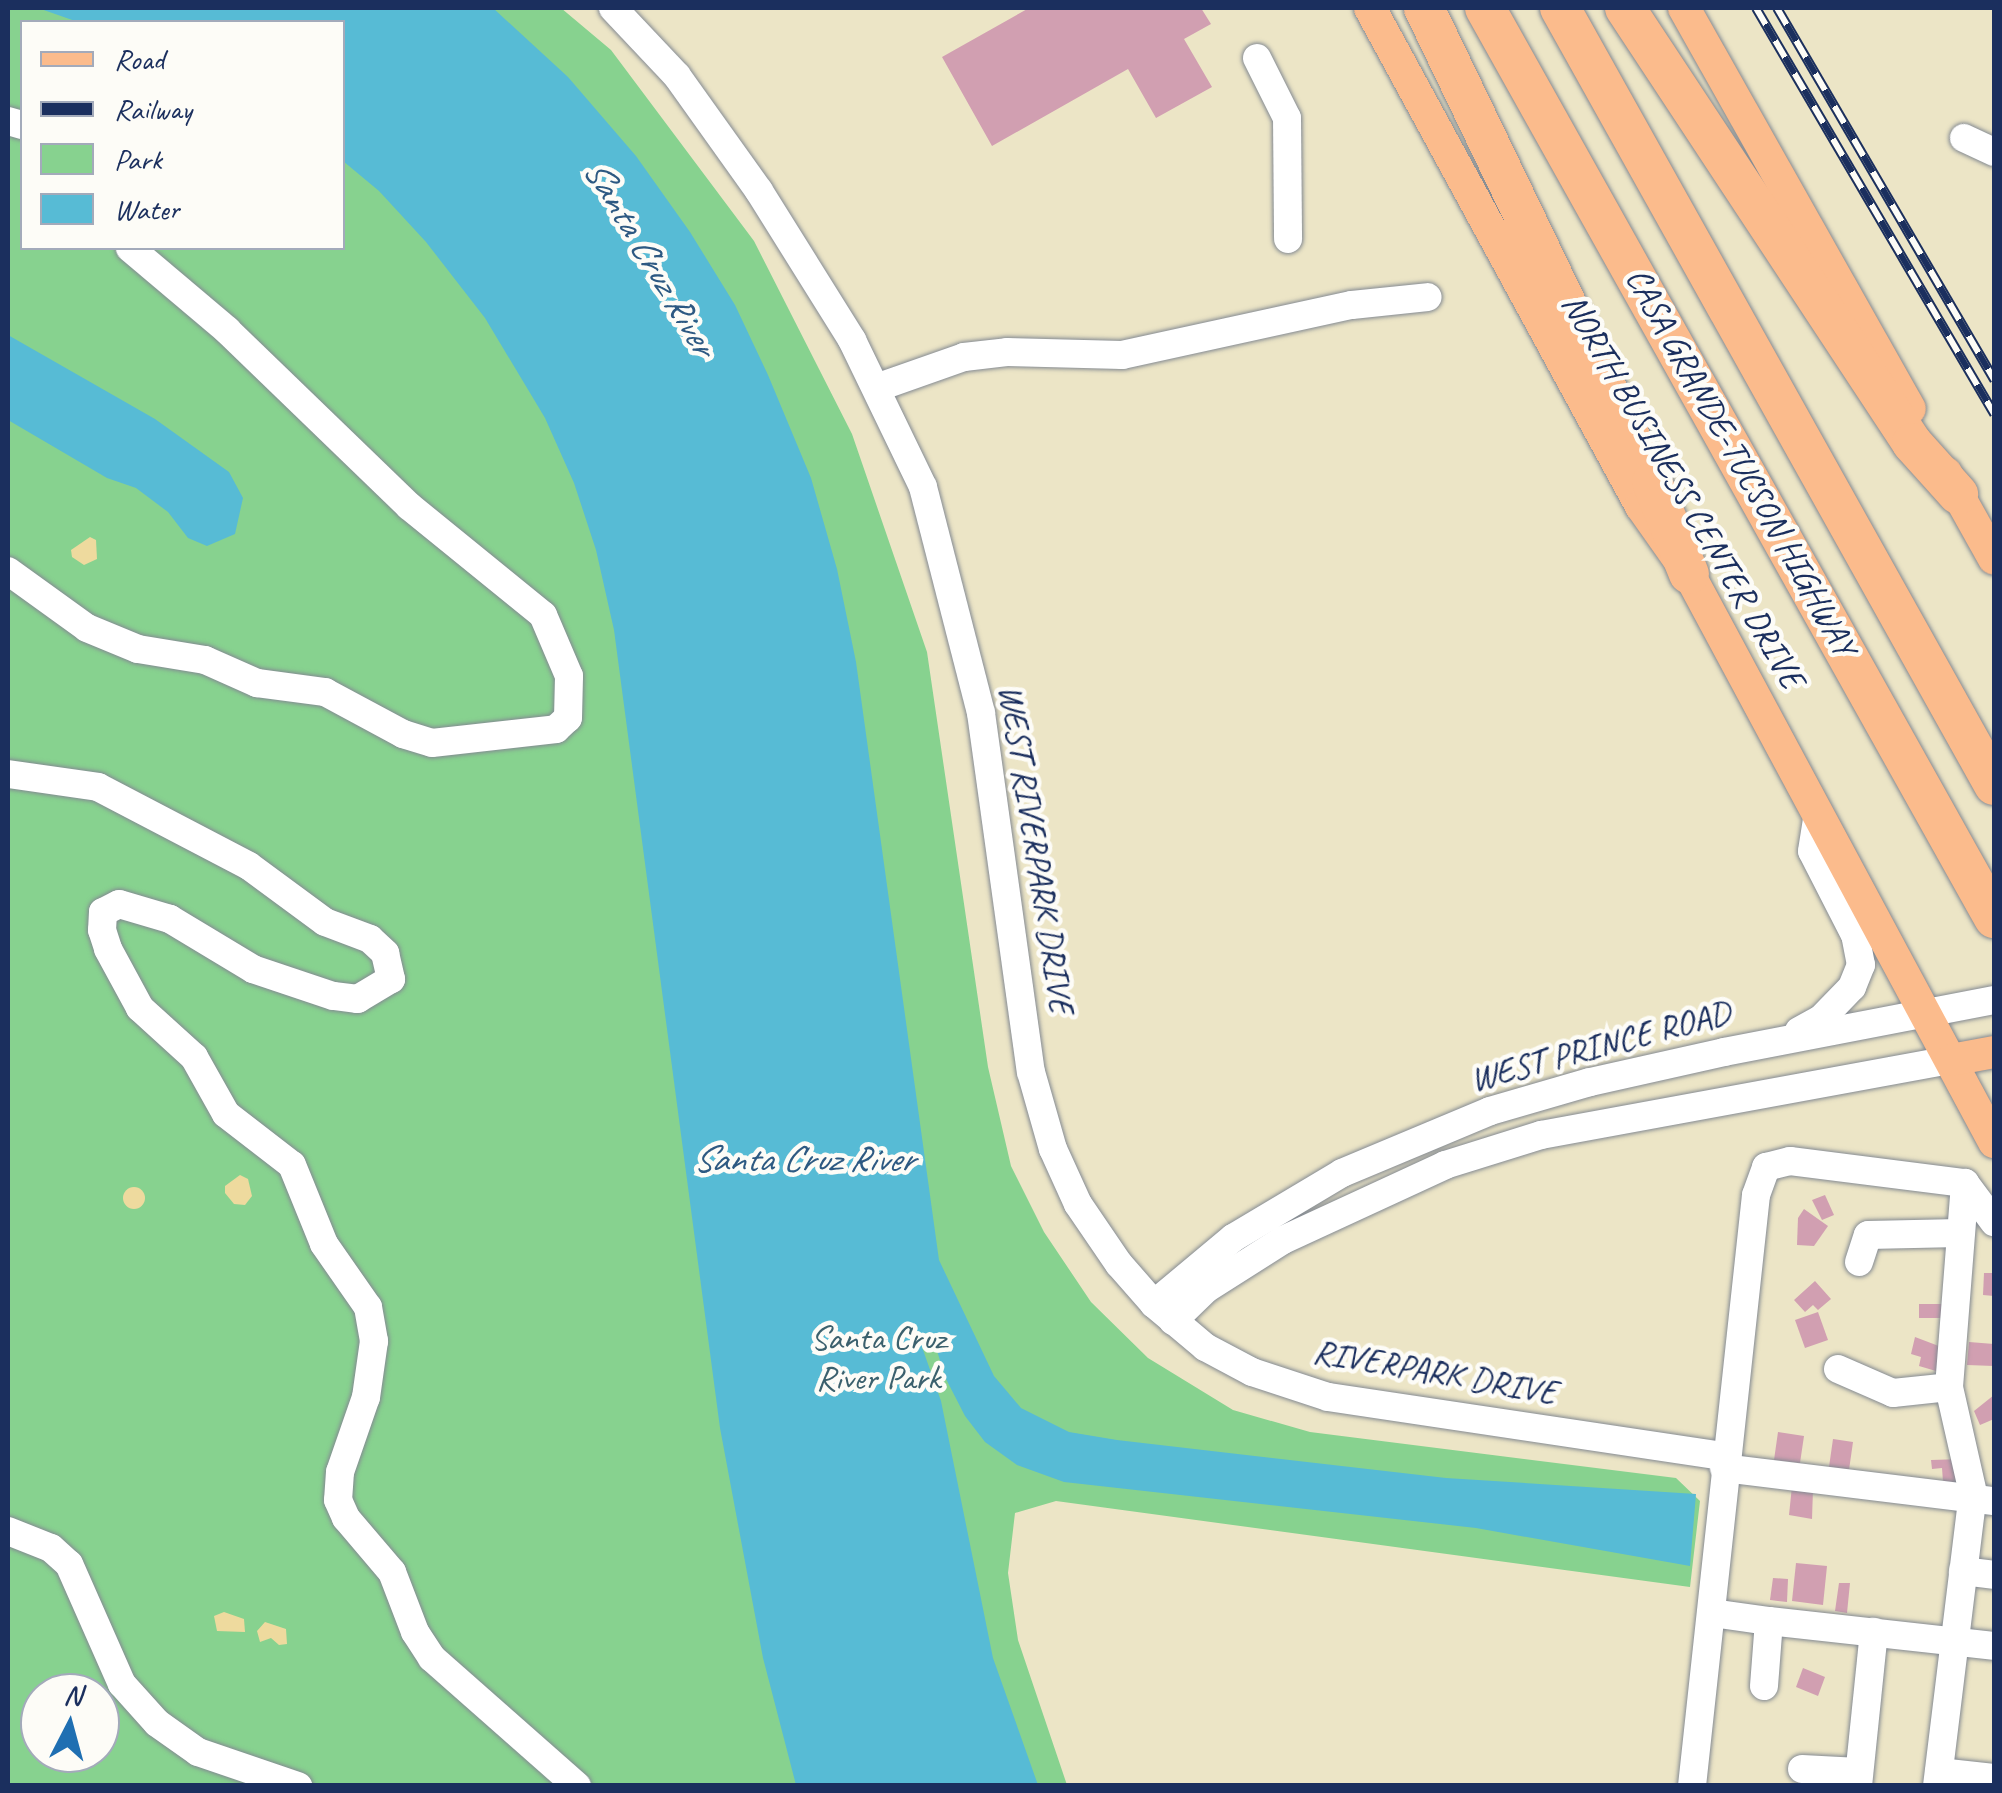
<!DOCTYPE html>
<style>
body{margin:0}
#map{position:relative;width:2002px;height:1793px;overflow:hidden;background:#ece5c6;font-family:Caveat,sans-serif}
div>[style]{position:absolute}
.green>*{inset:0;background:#87d28f}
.sand>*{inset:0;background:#eeda9e}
.round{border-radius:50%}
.water>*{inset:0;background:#57bbd5}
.building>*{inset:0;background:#d19fb1}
.roads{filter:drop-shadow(0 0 2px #848a92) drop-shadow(0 0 2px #848a92)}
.minor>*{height:28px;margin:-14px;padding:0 14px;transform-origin:14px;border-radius:14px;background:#fff}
.major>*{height:32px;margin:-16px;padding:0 16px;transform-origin:16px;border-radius:16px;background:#fbbb8c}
.highway>*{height:40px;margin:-20px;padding:0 20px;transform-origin:20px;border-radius:20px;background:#fbbb8c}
.rail>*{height:10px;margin-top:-5px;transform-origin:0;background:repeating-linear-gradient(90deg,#fdfcf7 0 19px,#1b2f5e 0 38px);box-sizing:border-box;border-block:2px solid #1b2f5e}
span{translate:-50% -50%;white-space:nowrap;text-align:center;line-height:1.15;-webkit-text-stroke:9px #fdfcf7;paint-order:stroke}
.street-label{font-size:35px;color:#1b2f5e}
.park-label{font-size:35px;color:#3b606d}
.water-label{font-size:38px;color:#2d5982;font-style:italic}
.frame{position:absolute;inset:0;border:10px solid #1b2f5e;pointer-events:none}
.legend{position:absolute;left:20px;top:20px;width:325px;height:230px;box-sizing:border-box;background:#fdfcf7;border:2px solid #a3aaba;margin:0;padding:12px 18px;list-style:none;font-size:30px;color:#1b2f5e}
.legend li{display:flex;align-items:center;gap:20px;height:50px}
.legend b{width:50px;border:2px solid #a3aaba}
.north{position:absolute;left:20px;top:1673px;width:100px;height:100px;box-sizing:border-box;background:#fdfcf7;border:2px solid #a3aaba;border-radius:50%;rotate:6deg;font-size:28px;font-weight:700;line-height:40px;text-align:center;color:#1b2f5e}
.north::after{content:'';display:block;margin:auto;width:35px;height:45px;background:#1f6fb2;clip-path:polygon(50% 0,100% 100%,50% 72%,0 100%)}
</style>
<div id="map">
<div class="green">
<i style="clip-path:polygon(evenodd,8px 8px,561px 8px,611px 50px,754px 241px,852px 434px,927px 652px,988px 1067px,1011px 1166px,1044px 1232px,1091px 1302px,1148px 1358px,1233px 1410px,1310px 1432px,1676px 1478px,1700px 1501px,1690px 1587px,1056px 1501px,1015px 1513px,1008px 1573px,1018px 1640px,1067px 1785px,8px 1786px,8px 8px,22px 22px,342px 22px,342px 248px,22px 248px,22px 22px,8px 8px,40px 1693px,100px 1693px,100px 1753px,40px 1753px,40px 1693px)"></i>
</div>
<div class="sand">
<i style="clip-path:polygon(90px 537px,96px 540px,97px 559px,84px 565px,72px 557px,71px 550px)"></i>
<i style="clip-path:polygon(240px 1175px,248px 1179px,252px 1196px,245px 1205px,234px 1204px,225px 1193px,225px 1186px)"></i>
<i class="round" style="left:123px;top:1187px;width:22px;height:22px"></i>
<i style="clip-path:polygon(224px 1612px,244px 1619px,245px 1632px,217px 1631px,214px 1616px)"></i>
<i style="clip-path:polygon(265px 1622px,286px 1629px,287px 1644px,279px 1645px,271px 1638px,260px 1642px,257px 1631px)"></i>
</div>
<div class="water">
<i style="clip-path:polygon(38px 8px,493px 8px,568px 77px,636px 156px,690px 232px,735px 305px,768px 375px,811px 478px,837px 569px,856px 662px,939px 1260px,994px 1376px,1021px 1408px,1069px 1432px,1117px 1440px,1446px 1478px,1696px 1494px,1690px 1566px,1476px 1528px,1064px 1482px,1017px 1465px,985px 1442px,965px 1416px,945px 1377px,932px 1334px,926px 1333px,922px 1347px,941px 1401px,993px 1658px,1038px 1785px,796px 1785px,763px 1658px,720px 1428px,614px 630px,596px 550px,574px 483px,545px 418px,485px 318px,426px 242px,379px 191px,343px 161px,342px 22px,78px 22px)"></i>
<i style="clip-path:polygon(8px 335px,155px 419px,229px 472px,243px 498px,235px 534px,207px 546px,188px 538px,168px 512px,136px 488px,107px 478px,8px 420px)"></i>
</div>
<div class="building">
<i style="clip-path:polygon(1029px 8px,1201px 8px,1211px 24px,1184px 39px,1212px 87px,1156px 118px,1128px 69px,992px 146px,942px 57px)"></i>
<i style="clip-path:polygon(1825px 1195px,1834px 1215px,1822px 1220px,1812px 1200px)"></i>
<i style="clip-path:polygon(1804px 1209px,1828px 1226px,1814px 1246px,1797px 1245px,1798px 1218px)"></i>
<i style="clip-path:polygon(1984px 1273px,1994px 1273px,1994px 1296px,1983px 1295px)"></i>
<i style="clip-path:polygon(1815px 1281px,1831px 1299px,1818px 1310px,1813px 1305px,1805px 1312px,1794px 1300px)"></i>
<i style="clip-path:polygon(1919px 1304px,1948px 1304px,1941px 1318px,1919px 1318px)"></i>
<i style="clip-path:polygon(1818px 1312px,1828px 1340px,1805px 1348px,1795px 1320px)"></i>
<i style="clip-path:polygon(1915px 1337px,1944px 1348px,1936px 1371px,1919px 1366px,1921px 1357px,1911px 1354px)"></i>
<i style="clip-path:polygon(1969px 1342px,1994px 1344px,1994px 1366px,1967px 1365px)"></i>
<i style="clip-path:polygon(1994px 1395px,1994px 1419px,1980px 1425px,1974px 1411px)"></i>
<i style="clip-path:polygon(1778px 1432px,1804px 1436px,1800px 1463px,1774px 1460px)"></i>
<i style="clip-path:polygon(1833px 1439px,1853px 1442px,1849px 1470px,1829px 1467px)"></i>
<i style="clip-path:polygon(1962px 1459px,1956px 1482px,1943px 1482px,1942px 1468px,1932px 1469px,1931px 1460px)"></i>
<i style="clip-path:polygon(1792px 1486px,1813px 1489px,1812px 1519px,1789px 1515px)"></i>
<i style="clip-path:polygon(1796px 1563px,1827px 1566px,1823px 1605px,1792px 1601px)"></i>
<i style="clip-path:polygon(1773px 1578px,1788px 1579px,1787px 1602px,1770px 1600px)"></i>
<i style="clip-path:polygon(1839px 1583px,1850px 1583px,1847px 1613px,1835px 1611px)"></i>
<i style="clip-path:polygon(1803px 1668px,1825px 1677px,1818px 1696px,1796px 1687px)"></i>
</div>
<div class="roads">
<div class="minor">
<i style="left:613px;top:8px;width:93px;rotate:46.7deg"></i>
<i style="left:677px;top:76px;width:141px;rotate:54.5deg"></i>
<i style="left:759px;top:191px;width:176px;rotate:58deg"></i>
<i style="left:852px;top:340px;width:163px;rotate:64.2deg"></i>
<i style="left:923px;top:487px;width:233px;rotate:75.6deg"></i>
<i style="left:981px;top:713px;width:362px;rotate:82.1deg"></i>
<i style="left:1031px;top:1072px;width:80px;rotate:74.1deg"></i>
<i style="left:1053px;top:1149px;width:60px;rotate:65.6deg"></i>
<i style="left:1078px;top:1204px;width:73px;rotate:55.7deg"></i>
<i style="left:1119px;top:1264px;width:53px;rotate:48.8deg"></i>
<i style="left:1154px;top:1304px;width:67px;rotate:40.1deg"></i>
<i style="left:1205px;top:1347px;width:53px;rotate:28deg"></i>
<i style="left:1252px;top:1372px;width:80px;rotate:18.2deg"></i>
<i style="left:1328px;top:1397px;width:401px;rotate:8.5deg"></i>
<i style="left:1257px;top:58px;width:67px;rotate:63.4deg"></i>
<i style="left:1287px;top:118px;width:121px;rotate:89.5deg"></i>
<i style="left:8px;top:121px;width:15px;rotate:16deg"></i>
<i style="left:1964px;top:138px;width:33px;rotate:25deg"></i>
<i style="left:876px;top:388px;width:93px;rotate:-19.4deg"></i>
<i style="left:964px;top:357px;width:43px;rotate:-6.6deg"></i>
<i style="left:1007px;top:352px;width:115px;rotate:1.5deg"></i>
<i style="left:1122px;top:355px;width:235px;rotate:-12.3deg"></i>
<i style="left:1352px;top:305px;width:76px;rotate:-6deg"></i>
<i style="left:8px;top:571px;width:97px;rotate:35.8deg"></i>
<i style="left:87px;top:628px;width:55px;rotate:22.4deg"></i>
<i style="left:138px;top:649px;width:68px;rotate:9.3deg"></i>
<i style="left:205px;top:660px;width:57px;rotate:23.9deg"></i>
<i style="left:257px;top:683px;width:69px;rotate:7.5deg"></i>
<i style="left:325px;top:692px;width:89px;rotate:28.3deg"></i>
<i style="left:403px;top:734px;width:30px;rotate:17deg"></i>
<i style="left:432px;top:743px;width:125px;rotate:-6.4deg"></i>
<i style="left:556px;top:729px;width:16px;rotate:-43deg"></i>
<i style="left:568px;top:718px;width:42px;rotate:-88.6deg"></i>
<i style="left:569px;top:676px;width:66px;rotate:-113.1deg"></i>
<i style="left:543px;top:615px;width:173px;rotate:-140.9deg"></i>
<i style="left:409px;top:506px;width:253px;rotate:-136deg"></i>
<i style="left:227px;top:330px;width:127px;rotate:-139.8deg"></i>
<i style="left:8px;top:774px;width:91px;rotate:8.2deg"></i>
<i style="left:98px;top:787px;width:170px;rotate:27.6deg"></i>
<i style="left:249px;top:866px;width:94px;rotate:36.4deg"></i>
<i style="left:325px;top:922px;width:48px;rotate:20.7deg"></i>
<i style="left:370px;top:939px;width:21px;rotate:43deg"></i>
<i style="left:385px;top:953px;width:27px;rotate:77deg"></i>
<i style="left:391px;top:979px;width:39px;rotate:149deg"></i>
<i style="left:358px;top:999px;width:25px;rotate:-173deg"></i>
<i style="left:333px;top:996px;width:84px;rotate:-161.4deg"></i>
<i style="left:253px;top:969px;width:97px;rotate:-148.9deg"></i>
<i style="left:170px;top:919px;width:53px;rotate:-163.6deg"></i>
<i style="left:119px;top:904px;width:18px;rotate:153deg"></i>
<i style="left:103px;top:912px;width:18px;rotate:93deg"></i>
<i style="left:102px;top:930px;width:20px;rotate:72deg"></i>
<i style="left:108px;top:949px;width:67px;rotate:61.5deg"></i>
<i style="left:140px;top:1008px;width:73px;rotate:42.2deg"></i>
<i style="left:194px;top:1057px;width:65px;rotate:60.7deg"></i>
<i style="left:226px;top:1114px;width:83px;rotate:37.7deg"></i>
<i style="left:292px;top:1165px;width:85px;rotate:67.9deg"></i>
<i style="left:324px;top:1244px;width:77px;rotate:55.1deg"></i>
<i style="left:368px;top:1307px;width:35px;rotate:80deg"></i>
<i style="left:374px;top:1341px;width:57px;rotate:98.1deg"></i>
<i style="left:366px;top:1397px;width:79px;rotate:109.1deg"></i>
<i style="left:340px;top:1472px;width:28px;rotate:94deg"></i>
<i style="left:338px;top:1500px;width:20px;rotate:66deg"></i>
<i style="left:346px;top:1518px;width:71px;rotate:49.6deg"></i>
<i style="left:392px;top:1572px;width:64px;rotate:69deg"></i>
<i style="left:415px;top:1632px;width:31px;rotate:57deg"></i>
<i style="left:432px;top:1658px;width:193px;rotate:41.4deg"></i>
<i style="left:1799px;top:1031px;width:26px;rotate:-29deg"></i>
<i style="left:1822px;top:1018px;width:43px;rotate:-45.9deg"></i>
<i style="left:1852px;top:987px;width:24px;rotate:-68deg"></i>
<i style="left:1861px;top:965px;width:31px;rotate:-101deg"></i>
<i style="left:1855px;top:935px;width:94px;rotate:-117.1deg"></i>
<i style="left:1812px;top:851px;width:39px;rotate:-81deg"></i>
<i style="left:1859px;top:1262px;width:28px;rotate:-72deg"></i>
<i style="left:1868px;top:1235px;width:92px;rotate:-1.2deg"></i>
<i style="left:1154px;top:1304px;width:103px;rotate:-39.9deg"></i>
<i style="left:1233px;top:1238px;width:127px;rotate:-30.8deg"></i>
<i style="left:1342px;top:1173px;width:160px;rotate:-22.7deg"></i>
<i style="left:1490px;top:1111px;width:104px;rotate:-16.2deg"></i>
<i style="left:1590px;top:1082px;width:137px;rotate:-12.6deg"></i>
<i style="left:1724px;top:1052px;width:275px;rotate:-10.9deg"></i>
<i style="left:1173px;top:1321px;width:46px;rotate:-44.1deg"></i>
<i style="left:1206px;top:1289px;width:91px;rotate:-32.5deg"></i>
<i style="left:1283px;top:1240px;width:179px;rotate:-24.8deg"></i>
<i style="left:1445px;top:1165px;width:101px;rotate:-17.4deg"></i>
<i style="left:1541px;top:1135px;width:417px;rotate:-10.4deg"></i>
<i style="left:1838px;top:1369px;width:60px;rotate:23.6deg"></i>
<i style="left:1893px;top:1393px;width:56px;rotate:-6.1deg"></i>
<i style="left:1724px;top:1468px;width:272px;rotate:7deg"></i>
<i style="left:8px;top:1531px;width:46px;rotate:21.6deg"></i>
<i style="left:51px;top:1548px;width:24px;rotate:42deg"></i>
<i style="left:69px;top:1564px;width:131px;rotate:66.2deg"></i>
<i style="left:122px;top:1684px;width:52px;rotate:48.1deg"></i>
<i style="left:157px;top:1723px;width:50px;rotate:35.3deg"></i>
<i style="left:198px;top:1752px;width:106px;rotate:18.8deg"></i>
<i style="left:1963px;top:1571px;width:31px;rotate:7deg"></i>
<i style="left:1712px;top:1613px;width:58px;rotate:8deg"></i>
<i style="left:1764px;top:1686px;width:65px;rotate:-85.6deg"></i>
<i style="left:1769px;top:1621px;width:226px;rotate:6.3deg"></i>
<i style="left:1802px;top:1769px;width:57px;rotate:3deg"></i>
<i style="left:1939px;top:1772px;width:55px;rotate:6.2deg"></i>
<i style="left:1692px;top:1786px;width:594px;rotate:-83.82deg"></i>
<i style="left:1756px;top:1195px;width:30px;rotate:-70deg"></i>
<i style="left:1766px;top:1167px;width:25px;rotate:-14deg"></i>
<i style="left:1790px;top:1161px;width:176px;rotate:7.2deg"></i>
<i style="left:1965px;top:1183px;width:49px;rotate:53.4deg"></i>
<i style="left:1858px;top:1786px;width:155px;rotate:-84.1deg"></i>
<i style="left:1937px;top:1786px;width:295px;rotate:-83deg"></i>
<i style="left:1973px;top:1493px;width:109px;rotate:-102.8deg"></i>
<i style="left:1949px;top:1387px;width:205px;rotate:-85.5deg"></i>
</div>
<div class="major">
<i style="left:1370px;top:8px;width:567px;rotate:61.45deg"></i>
<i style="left:1641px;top:506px;width:83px;rotate:54.8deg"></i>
<i style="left:1689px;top:574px;width:645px;rotate:61.77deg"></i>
<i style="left:1684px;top:8px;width:460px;rotate:60.6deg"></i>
<i style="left:1946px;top:473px;width:98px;rotate:60.8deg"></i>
<i style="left:1951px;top:1060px;width:44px;rotate:-10.5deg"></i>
</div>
<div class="highway">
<i style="left:1424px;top:8px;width:526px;rotate:64.31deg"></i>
<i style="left:1652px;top:482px;width:99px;rotate:68.1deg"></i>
<i style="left:1485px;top:8px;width:1043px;rotate:60.78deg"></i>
<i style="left:1560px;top:8px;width:890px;rotate:60.81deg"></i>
<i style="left:1625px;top:8px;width:521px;rotate:56.58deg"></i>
<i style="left:1912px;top:443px;width:69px;rotate:48deg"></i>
</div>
</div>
<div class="rail">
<i style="left:1756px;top:8px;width:471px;rotate:59.6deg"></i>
<i style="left:1777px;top:8px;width:431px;rotate:59.7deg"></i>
</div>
<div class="street-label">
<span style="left:1741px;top:462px;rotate:61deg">CASA GRANDE-TUCSON HIGHWAY</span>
<span style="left:1683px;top:491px;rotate:60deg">NORTH BUSINESS CENTER DRIVE</span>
<span style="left:1036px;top:849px;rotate:81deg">WEST RIVERPARK DRIVE</span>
<span style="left:1600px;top:1046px;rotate:-15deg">WEST PRINCE ROAD</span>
<span style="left:1435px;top:1372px;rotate:10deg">RIVERPARK DRIVE</span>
</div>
<div class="park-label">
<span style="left:878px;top:1358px">Santa Cruz<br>River Park</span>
</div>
<div class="water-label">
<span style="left:650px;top:257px;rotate:59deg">Santa Cruz River</span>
<span style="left:803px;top:1159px">Santa Cruz River</span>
</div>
<div class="frame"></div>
<ul class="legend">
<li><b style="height:12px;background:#fbbb8c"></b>Road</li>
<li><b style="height:12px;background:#1b2f5e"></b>Railway</li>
<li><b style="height:28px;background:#87d28f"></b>Park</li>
<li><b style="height:28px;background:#57bbd5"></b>Water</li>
</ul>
<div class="north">N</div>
</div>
